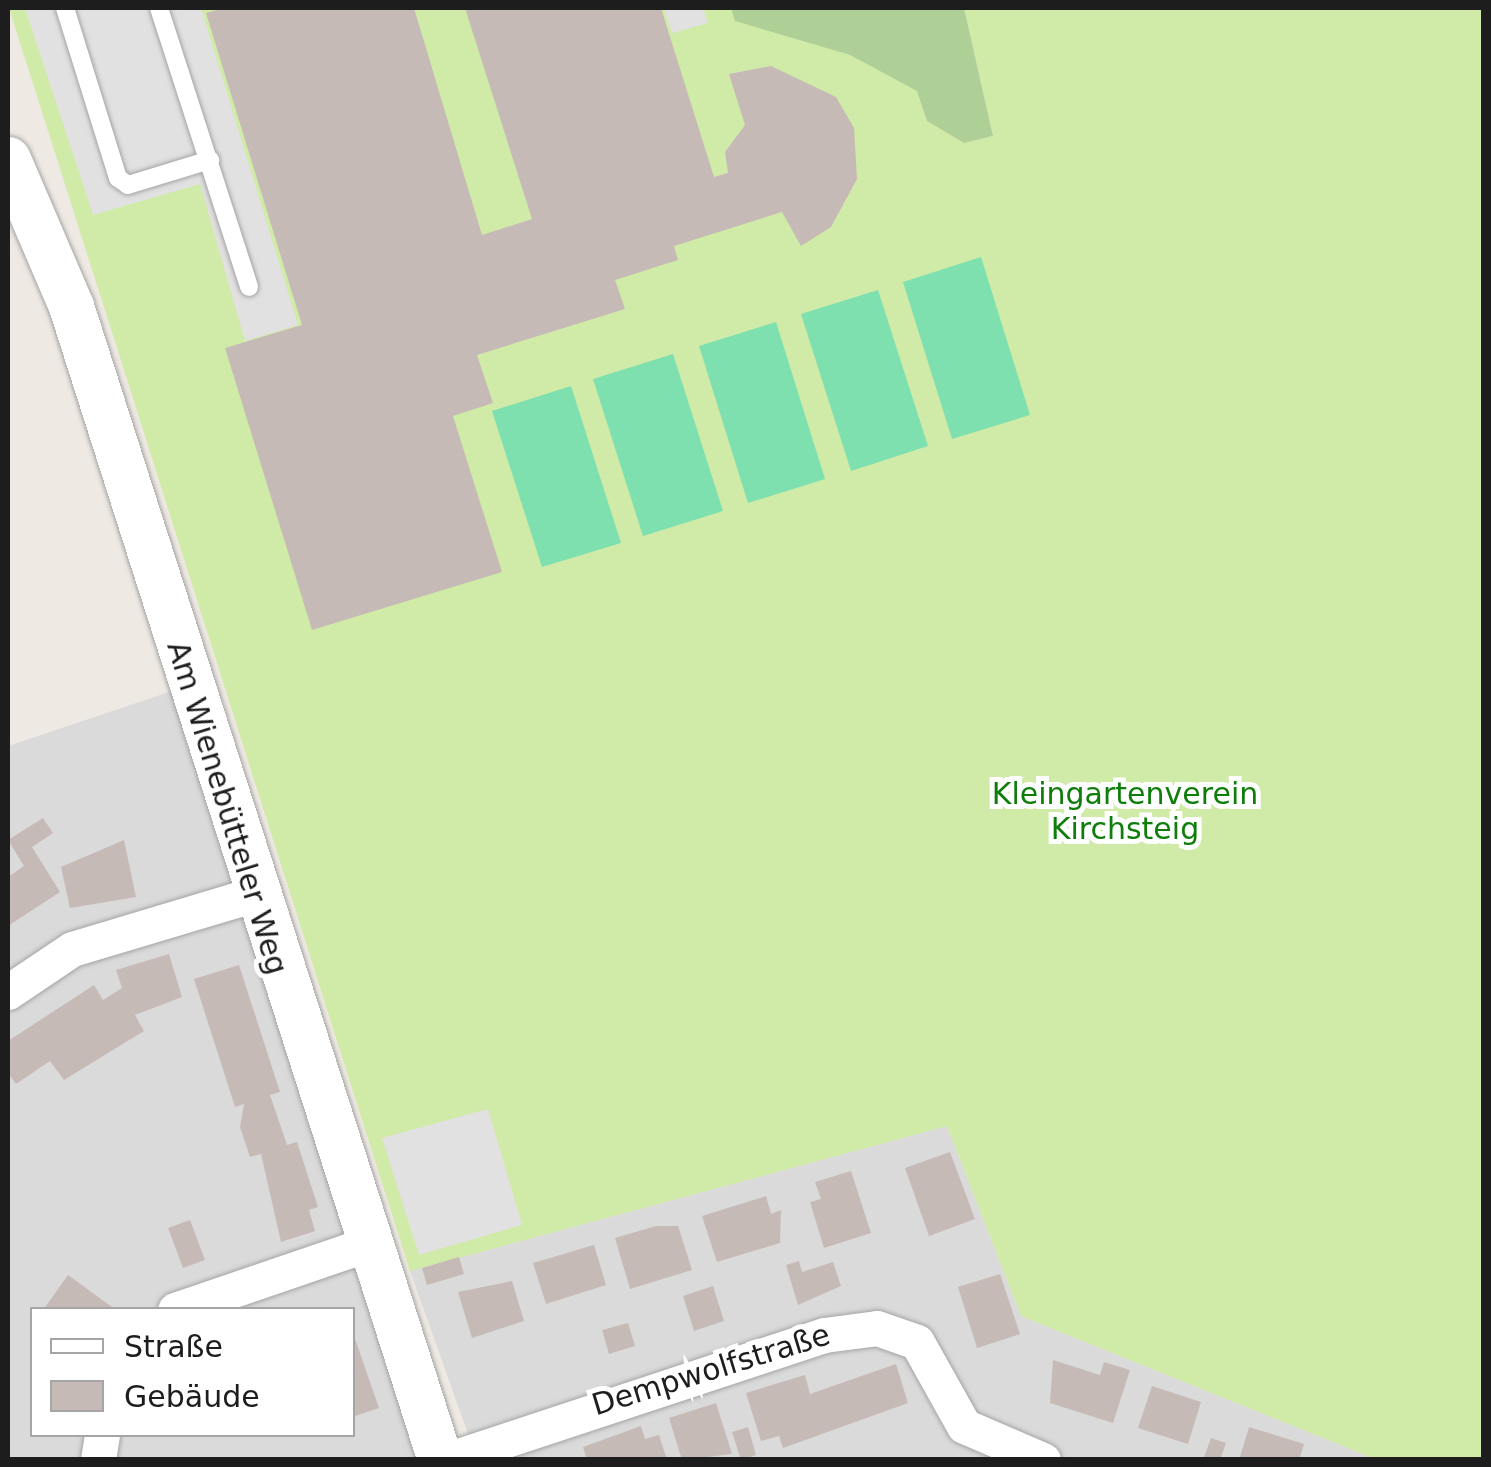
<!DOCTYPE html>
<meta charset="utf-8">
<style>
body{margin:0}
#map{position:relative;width:1491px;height:1467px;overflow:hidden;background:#eee9e2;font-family:"DejaVu Sans",sans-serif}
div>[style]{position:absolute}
.residential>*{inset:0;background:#dbdada}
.grass>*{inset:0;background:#d0eaa7}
.forest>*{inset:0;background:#aecf96}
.pitch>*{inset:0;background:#7ee0ae}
.parking>*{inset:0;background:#e1e1e1}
.building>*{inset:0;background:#c6bab6}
.roads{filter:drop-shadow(0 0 2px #a4a4a4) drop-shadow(0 0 2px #a4a4a4)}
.service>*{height:18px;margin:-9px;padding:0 9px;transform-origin:9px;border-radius:9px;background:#fff}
.minor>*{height:35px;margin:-17.5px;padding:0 17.5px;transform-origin:17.5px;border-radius:17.5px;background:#fff}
.tertiary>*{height:45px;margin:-22.5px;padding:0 22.5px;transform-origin:22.5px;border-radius:22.5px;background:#fff}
span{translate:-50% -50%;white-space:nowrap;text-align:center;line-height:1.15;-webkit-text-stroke:10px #fff;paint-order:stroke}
.park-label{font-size:30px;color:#0e7d09}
.street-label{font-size:30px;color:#1d1d1d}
.frame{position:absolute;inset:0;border:10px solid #1d1d1d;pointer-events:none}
.legend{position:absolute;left:30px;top:1307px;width:325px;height:130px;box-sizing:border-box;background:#fff;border:2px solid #a5a5a5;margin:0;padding:12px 18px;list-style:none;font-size:30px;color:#1d1d1d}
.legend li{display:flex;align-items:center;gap:20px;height:50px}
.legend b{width:50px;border:2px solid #a5a5a5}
</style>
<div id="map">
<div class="residential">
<i style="clip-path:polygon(evenodd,178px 689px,416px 1459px,8px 1459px,8px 746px,178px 689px,32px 1310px,352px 1310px,352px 1434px,32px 1434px,32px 1310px)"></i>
<i style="clip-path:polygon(947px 1126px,1021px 1316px,1375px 1459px,477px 1459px,410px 1271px)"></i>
</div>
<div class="grass">
<i style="clip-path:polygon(9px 8px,731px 8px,736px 21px,850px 55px,918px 91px,927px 121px,964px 143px,993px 136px,964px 8px,1483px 8px,1483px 1459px,1375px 1459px,1021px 1316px,947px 1126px,410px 1271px)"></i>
</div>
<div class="forest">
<i style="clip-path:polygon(731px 8px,964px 8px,993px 136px,964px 143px,927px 121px,917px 91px,850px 55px,735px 21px)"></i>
</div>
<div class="pitch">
<i style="clip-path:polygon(981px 257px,1030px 415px,952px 439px,903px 282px)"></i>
<i style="clip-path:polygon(878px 290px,928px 446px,851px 471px,801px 314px)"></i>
<i style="clip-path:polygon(776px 322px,825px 479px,748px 503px,699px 346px)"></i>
<i style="clip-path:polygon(673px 354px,723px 511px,643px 536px,593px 379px)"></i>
<i style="clip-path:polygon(571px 386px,621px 543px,542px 567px,492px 411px)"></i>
</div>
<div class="parking">
<i style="clip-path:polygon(25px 8px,201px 8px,298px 325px,245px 341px,200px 184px,93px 215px)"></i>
<i style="clip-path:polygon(664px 8px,703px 8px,708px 23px,672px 33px)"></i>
<i style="clip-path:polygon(488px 1109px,522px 1225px,419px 1255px,382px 1138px)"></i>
</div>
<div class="building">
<i style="clip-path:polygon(224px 8px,414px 8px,482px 235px,532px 219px,465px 8px,661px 8px,714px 177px,728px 173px,725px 152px,745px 125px,729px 74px,771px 66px,836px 97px,854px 128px,857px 179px,831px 227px,801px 246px,782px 212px,674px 246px,678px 260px,615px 280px,625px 309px,477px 355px,493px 403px,453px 416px,502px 572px,312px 630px,225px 348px,302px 325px,206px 13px)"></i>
<i style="clip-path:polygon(43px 818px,53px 833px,32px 847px,60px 892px,8px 926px,8px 877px,24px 866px,8px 840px)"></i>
<i style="clip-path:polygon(124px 840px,136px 897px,70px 908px,61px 867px)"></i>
<i style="clip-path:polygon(169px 954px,182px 997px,135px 1015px,144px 1031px,64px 1080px,50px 1061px,16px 1084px,8px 1073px,8px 1041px,94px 985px,103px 1000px,122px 988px,116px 970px)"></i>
<i style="clip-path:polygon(239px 965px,280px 1092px,270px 1095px,282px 1130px,287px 1145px,297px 1142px,318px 1207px,309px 1210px,315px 1231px,281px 1242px,261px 1154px,250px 1157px,240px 1127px,244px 1104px,235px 1107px,194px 979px)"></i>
<i style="clip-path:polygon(950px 1152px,975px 1219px,929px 1236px,905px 1168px)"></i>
<i style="clip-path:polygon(851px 1171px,871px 1233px,824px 1248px,810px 1202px,821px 1199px,815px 1182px)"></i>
<i style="clip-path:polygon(766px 1196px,771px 1214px,781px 1210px,780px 1243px,717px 1262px,702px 1216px)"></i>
<i style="clip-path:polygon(190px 1220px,205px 1260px,183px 1268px,168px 1228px)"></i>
<i style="clip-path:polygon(656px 1226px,678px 1226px,692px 1270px,630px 1289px,615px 1238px)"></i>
<i style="clip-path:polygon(594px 1245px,606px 1285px,546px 1304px,533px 1263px)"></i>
<i style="clip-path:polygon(459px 1257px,464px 1274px,427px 1285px,422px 1268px)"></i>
<i style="clip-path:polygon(799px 1261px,802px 1272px,833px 1262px,841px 1286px,798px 1305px,786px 1265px)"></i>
<i style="clip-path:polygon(1000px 1274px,1020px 1334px,977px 1348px,958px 1287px)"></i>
<i style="clip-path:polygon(68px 1275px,75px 1280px,116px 1310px,43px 1310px)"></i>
<i style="clip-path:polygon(512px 1281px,524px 1321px,472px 1338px,458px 1292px)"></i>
<i style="clip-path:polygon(713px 1286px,724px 1321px,694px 1331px,683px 1296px)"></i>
<i style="clip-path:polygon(628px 1323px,635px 1346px,609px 1354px,602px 1330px)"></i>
<i style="clip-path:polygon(352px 1330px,379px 1408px,352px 1417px)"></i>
<i style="clip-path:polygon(1053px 1360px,1100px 1375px,1104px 1362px,1130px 1370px,1113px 1423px,1050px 1403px)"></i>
<i style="clip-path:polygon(896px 1364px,908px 1403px,783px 1448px,779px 1436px,761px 1441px,746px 1393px,805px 1375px,810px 1394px)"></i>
<i style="clip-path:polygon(1152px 1386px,1201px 1402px,1188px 1444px,1138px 1428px)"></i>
<i style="clip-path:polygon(716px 1403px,732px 1454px,682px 1460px,669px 1418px)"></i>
<i style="clip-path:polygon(641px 1426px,645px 1439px,659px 1435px,667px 1460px,587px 1460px,583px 1447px)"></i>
<i style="clip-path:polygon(748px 1427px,756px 1455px,741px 1460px,732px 1432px)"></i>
<i style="clip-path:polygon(1249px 1427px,1304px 1444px,1299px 1460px,1239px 1460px)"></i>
<i style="clip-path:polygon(1211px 1438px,1226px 1443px,1220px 1460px,1203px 1460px)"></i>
</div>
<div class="roads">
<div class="service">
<i style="left:65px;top:8px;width:178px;rotate:72.7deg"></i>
<i style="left:118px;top:178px;width:12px;rotate:35deg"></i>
<i style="left:128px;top:185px;width:86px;rotate:-17deg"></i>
<i style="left:159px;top:8px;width:293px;rotate:72.1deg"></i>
</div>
<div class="minor">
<i style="left:8px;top:992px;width:77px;rotate:-33.9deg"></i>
<i style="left:72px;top:949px;width:191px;rotate:-16.7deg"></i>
<i style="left:175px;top:1310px;width:201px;rotate:-18.9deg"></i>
<i style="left:98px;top:1460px;width:26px;rotate:-81deg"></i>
<i style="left:446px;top:1460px;width:398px;rotate:-18.3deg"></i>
<i style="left:824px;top:1335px;width:53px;rotate:-7.5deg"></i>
<i style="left:877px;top:1328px;width:42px;rotate:19.3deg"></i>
<i style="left:917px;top:1342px;width:96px;rotate:60.8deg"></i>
<i style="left:964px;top:1426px;width:86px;rotate:23.3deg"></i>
</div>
<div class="tertiary">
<i style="left:8px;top:159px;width:160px;rotate:66.8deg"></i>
<i style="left:71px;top:306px;width:1212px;rotate:72.27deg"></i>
</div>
</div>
<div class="park-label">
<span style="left:1125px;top:811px">Kleingartenverein<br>Kirchsteig</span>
</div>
<div class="street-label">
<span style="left:227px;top:808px;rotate:73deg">Am Wienebütteler Weg</span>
<span style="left:711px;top:1370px;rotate:-17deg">Dempwolfstraße</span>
</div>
<div class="frame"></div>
<ul class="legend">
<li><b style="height:12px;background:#fff"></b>Straße</li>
<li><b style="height:28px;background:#c6bab6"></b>Gebäude</li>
</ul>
</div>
